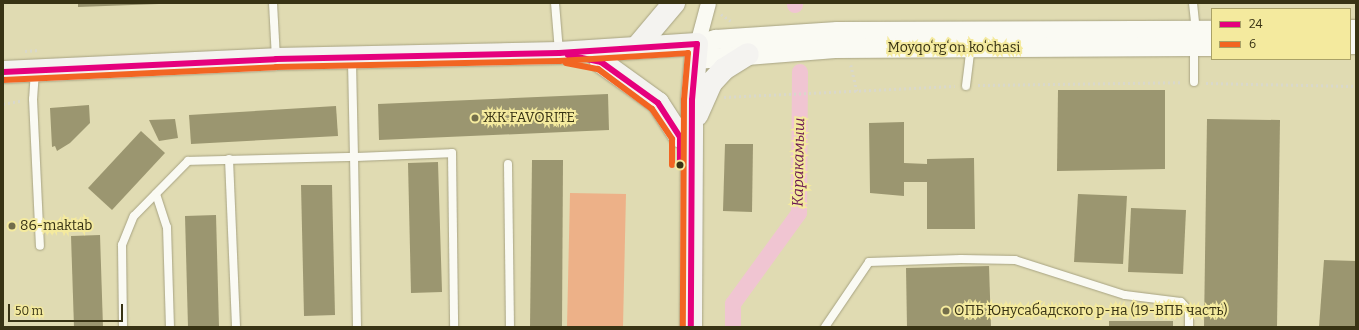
<!DOCTYPE html>
<meta charset="utf-8">
<style>
body{margin:0}
#map{position:relative;width:1359px;height:330px;overflow:hidden;background:#e0dbb2;font-family:Bitter,serif}
div>[style]{position:absolute}
.forest>*{inset:0;background:#edb188}
.canal>*{height:16px;margin:-8px;padding:0 8px;transform-origin:8px;border-radius:8px;background:#f0c5d2}
.building>*{inset:0;background:#9b9670}
.path>*{height:2.5px;margin-top:-1.25px;transform-origin:0;background:repeating-linear-gradient(90deg,#d9d8cb 0 2px,transparent 0 5px)}
.roads{filter:drop-shadow(0 0 1px #a7a382) drop-shadow(0 0 1px #a7a382)}
.service>*{height:8px;margin:-4px;padding:0 4px;transform-origin:4px;border-radius:4px;background:#fafaf3}
.minor>*{height:15px;margin:-7.5px;padding:0 7.5px;transform-origin:7.5px;border-radius:7.5px;background:#fafaf3}
.tertiary>*{height:19px;margin:-9.5px;padding:0 9.5px;transform-origin:9.5px;border-radius:9.5px;background:#fafaf3}
.secondary>*{height:22px;margin:-11px;padding:0 11px;transform-origin:11px;border-radius:11px;background:#f4f3f0}
.bus-1>*{height:6px;margin:-3px;padding:0 3px;transform-origin:3px;border-radius:3px;background:#e5007d}
.bus-2>*{height:6px;margin:-3px;padding:0 3px;transform-origin:3px;border-radius:3px;background:#f26522}
.dots>*{width:11px;height:11px;translate:-50% -50%;box-sizing:border-box;border:2px solid #f4ea9e;border-radius:50%}
span{translate:-50% -50%;white-space:nowrap;text-align:center;line-height:1.15;-webkit-text-stroke:4px #f4ea9e;paint-order:stroke}
.street-label{font-size:14px;color:#383314}
.poi-label{font-size:14px;color:#383314}
.left{translate:0 -50%;text-align:left}
.water-label{font-size:15px;color:#691452;font-style:italic}
.frame{position:absolute;inset:0;border:4px solid #383314;pointer-events:none}
.legend{position:absolute;left:1211px;top:8px;width:140px;height:52px;box-sizing:border-box;background:#f4ea9e;border:1px solid #a9a167;margin:0;padding:5px 7px;list-style:none;font-size:12px;color:#383314}
.legend li{display:flex;align-items:center;gap:8px;height:20px}
.legend b{width:20px;border:1px solid #a9a167}
.scale{position:absolute;left:8px;top:304px;width:115px;height:18px;box-sizing:border-box;border:2px solid #383314;border-top:0;padding-left:5px;font-size:12px;line-height:14px;white-space:nowrap;color:#383314;-webkit-text-stroke:3px #f4ea9e;paint-order:stroke}
</style>
<div id="map">
<div class="forest">
<i style="clip-path:polygon(570px 193px,626px 194px,623px 327px,567px 327px)"></i>
</div>
<div class="canal">
<i style="left:795px;top:3px;width:2px;rotate:90deg"></i>
<i style="left:733px;top:327px;width:23px;rotate:-90deg"></i>
<i style="left:733px;top:304px;width:112px;rotate:-54deg"></i>
<i style="left:799px;top:213px;width:141px;rotate:-89.6deg"></i>
</div>
<div class="building">
<i style="clip-path:polygon(78px 3px,159px 3px,159px 4px,78px 7px)"></i>
<i style="clip-path:polygon(1058px 90px,1165px 90px,1165px 169px,1057px 171px)"></i>
<i style="clip-path:polygon(608px 94px,609px 130px,379px 140px,378px 104px)"></i>
<i style="clip-path:polygon(89px 105px,90px 123px,70px 143px,57px 151px,55px 146px,52px 147px,50px 108px)"></i>
<i style="clip-path:polygon(336px 106px,338px 136px,191px 144px,189px 115px)"></i>
<i style="clip-path:polygon(175px 119px,178px 138px,159px 141px,149px 120px)"></i>
<i style="clip-path:polygon(1207px 119px,1280px 120px,1277px 327px,1204px 327px)"></i>
<i style="clip-path:polygon(904px 122px,904px 163px,927px 164px,927px 159px,974px 158px,975px 229px,927px 229px,927px 182px,904px 182px,904px 196px,870px 193px,869px 123px)"></i>
<i style="clip-path:polygon(141px 131px,165px 153px,112px 210px,88px 188px)"></i>
<i style="clip-path:polygon(725px 144px,753px 144px,752px 212px,723px 211px)"></i>
<i style="clip-path:polygon(532px 160px,563px 160px,562px 327px,530px 327px)"></i>
<i style="clip-path:polygon(438px 162px,442px 292px,411px 293px,408px 163px)"></i>
<i style="clip-path:polygon(301px 185px,332px 185px,335px 315px,304px 316px)"></i>
<i style="clip-path:polygon(1078px 194px,1127px 196px,1123px 264px,1074px 262px)"></i>
<i style="clip-path:polygon(1131px 208px,1186px 210px,1183px 274px,1128px 272px)"></i>
<i style="clip-path:polygon(216px 215px,219px 327px,188px 327px,185px 216px)"></i>
<i style="clip-path:polygon(100px 235px,103px 327px,74px 327px,71px 236px)"></i>
<i style="clip-path:polygon(1324px 260px,1356px 261px,1356px 327px,1319px 327px)"></i>
<i style="clip-path:polygon(989px 266px,991px 327px,907px 327px,906px 268px)"></i>
<i style="clip-path:polygon(1109px 321px,1173px 321px,1173px 327px,1109px 327px)"></i>
</div>
<div class="path">
<i style="left:721px;top:14px;width:12px;rotate:35deg"></i>
<i style="left:25px;top:51px;width:15px;rotate:-4deg"></i>
<i style="left:851px;top:65px;width:27px;rotate:77deg"></i>
<i style="left:1206px;top:83px;width:147px;rotate:1.2deg"></i>
<i style="left:978px;top:85px;width:205px;rotate:-0.8deg"></i>
<i style="left:724px;top:97px;width:231px;rotate:-2.7deg"></i>
<i style="left:3px;top:104px;width:20px;rotate:-11deg"></i>
</div>
<div class="roads">
<div class="service">
<i style="left:273px;top:3px;width:56px;rotate:86.9deg"></i>
<i style="left:555px;top:3px;width:49px;rotate:85.3deg"></i>
<i style="left:1193px;top:3px;width:27px;rotate:84deg"></i>
<i style="left:35px;top:71px;width:28px;rotate:94deg"></i>
<i style="left:33px;top:99px;width:147px;rotate:87.3deg"></i>
<i style="left:1194px;top:82px;width:36px;rotate:-90deg"></i>
<i style="left:966px;top:86px;width:38px;rotate:-83deg"></i>
<i style="left:229px;top:159px;width:168px;rotate:87.6deg"></i>
<i style="left:508px;top:164px;width:163px;rotate:89.3deg"></i>
<i style="left:156px;top:194px;width:35px;rotate:72deg"></i>
<i style="left:167px;top:227px;width:100px;rotate:88.3deg"></i>
<i style="left:123px;top:327px;width:82px;rotate:-90.7deg"></i>
<i style="left:122px;top:245px;width:31px;rotate:-68deg"></i>
<i style="left:134px;top:216px;width:77px;rotate:-45.5deg"></i>
<i style="left:188px;top:161px;width:166px;rotate:-1.4deg"></i>
<i style="left:354px;top:157px;width:99px;rotate:-91.2deg"></i>
<i style="left:357px;top:327px;width:170px;rotate:-91deg"></i>
<i style="left:354px;top:157px;width:98px;rotate:-2.3deg"></i>
<i style="left:452px;top:153px;width:174px;rotate:89.3deg"></i>
<i style="left:825px;top:327px;width:78px;rotate:-55.9deg"></i>
<i style="left:869px;top:262px;width:92px;rotate:-1.9deg"></i>
<i style="left:961px;top:259px;width:54px;rotate:1.1deg"></i>
<i style="left:1015px;top:260px;width:115px;rotate:17.7deg"></i>
<i style="left:1125px;top:295px;width:56px;rotate:7.1deg"></i>
<i style="left:1181px;top:302px;width:12px;rotate:48deg"></i>
<i style="left:1189px;top:311px;width:16px;rotate:90deg"></i>
</div>
<div class="minor">
<i style="left:697px;top:44px;width:42px;rotate:-75deg"></i>
</div>
<div class="tertiary">
<i style="left:1350px;top:29px;width:6px"></i>
<i style="left:697px;top:44px;width:19px;rotate:-16deg"></i>
<i style="left:715px;top:39px;width:122px;rotate:-3.8deg"></i>
<i style="left:837px;top:31px;width:375px;rotate:-0.2deg"></i>
<i style="left:1350px;top:44px;width:6px"></i>
<i style="left:696px;top:59px;width:139px;rotate:-4.5deg"></i>
<i style="left:835px;top:48px;width:377px;rotate:-0.3deg"></i>
</div>
<div class="secondary">
<i style="left:636px;top:48px;width:59px;rotate:-49.8deg"></i>
<i style="left:601px;top:62px;width:70px;rotate:35.7deg"></i>
<i style="left:658px;top:103px;width:40px;rotate:57.1deg"></i>
<i style="left:3px;top:72px;width:273px;rotate:-2.7deg"></i>
<i style="left:276px;top:59px;width:283px;rotate:-1.2deg"></i>
<i style="left:559px;top:53px;width:138px;rotate:-3.7deg"></i>
<i style="left:697px;top:115px;width:36px;rotate:-66deg"></i>
<i style="left:712px;top:82px;width:18px;rotate:-47deg"></i>
<i style="left:724px;top:69px;width:28px;rotate:-32deg"></i>
<i style="left:691px;top:327px;width:227px;rotate:-89.7deg"></i>
<i style="left:692px;top:100px;width:56px;rotate:-84.9deg"></i>
</div>
</div>
<div class="bus-1">
<i style="left:568px;top:55px;width:34px;rotate:12deg"></i>
<i style="left:601px;top:62px;width:70px;rotate:35.7deg"></i>
<i style="left:658px;top:103px;width:40px;rotate:57.1deg"></i>
<i style="left:680px;top:137px;width:28px;rotate:90deg"></i>
<i style="left:3px;top:72px;width:273px;rotate:-2.7deg"></i>
<i style="left:276px;top:59px;width:283px;rotate:-1.2deg"></i>
<i style="left:559px;top:53px;width:138px;rotate:-3.7deg"></i>
<i style="left:697px;top:44px;width:56px;rotate:95.1deg"></i>
<i style="left:692px;top:100px;width:227px;rotate:90.3deg"></i>
</div>
<div class="bus-2">
<i style="left:566px;top:63px;width:33px;rotate:11deg"></i>
<i style="left:598px;top:69px;width:67px;rotate:36.5deg"></i>
<i style="left:652px;top:109px;width:36px;rotate:56deg"></i>
<i style="left:672px;top:139px;width:26px;rotate:90deg"></i>
<i style="left:3px;top:80px;width:273px;rotate:-2.7deg"></i>
<i style="left:276px;top:67px;width:283px;rotate:-1.2deg"></i>
<i style="left:559px;top:61px;width:129px;rotate:-3.5deg"></i>
<i style="left:688px;top:53px;width:47px;rotate:94.9deg"></i>
<i style="left:684px;top:100px;width:227px;rotate:90.3deg"></i>
</div>
<div class="dots">
<i style="left:475px;top:118px;background:#736e4b"></i>
<i style="left:680px;top:165px;background:#383314"></i>
<i style="left:12px;top:226px;background:#736e4b"></i>
<i style="left:946px;top:311px;background:#736e4b"></i>
</div>
<div class="street-label">
<span style="left:954px;top:48px">Moyqoʻrgʻon koʻchasi</span>
</div>
<div class="poi-label">
<span class="left" style="left:483px;top:118px">ЖК FAVORITE</span>
<span class="left" style="left:20px;top:226px">86-maktab</span>
<span class="left" style="left:954px;top:311px">ОПБ Юнусабадского р-на (19-ВПБ часть)</span>
</div>
<div class="water-label">
<span style="left:799px;top:162px;rotate:-89deg">Каракамыш</span>
</div>
<div class="frame"></div>
<ul class="legend">
<li><b style="height:5px;background:#e5007d"></b>24</li>
<li><b style="height:5px;background:#f26522"></b>6</li>
</ul>
<div class="scale">50 m</div>
</div>
